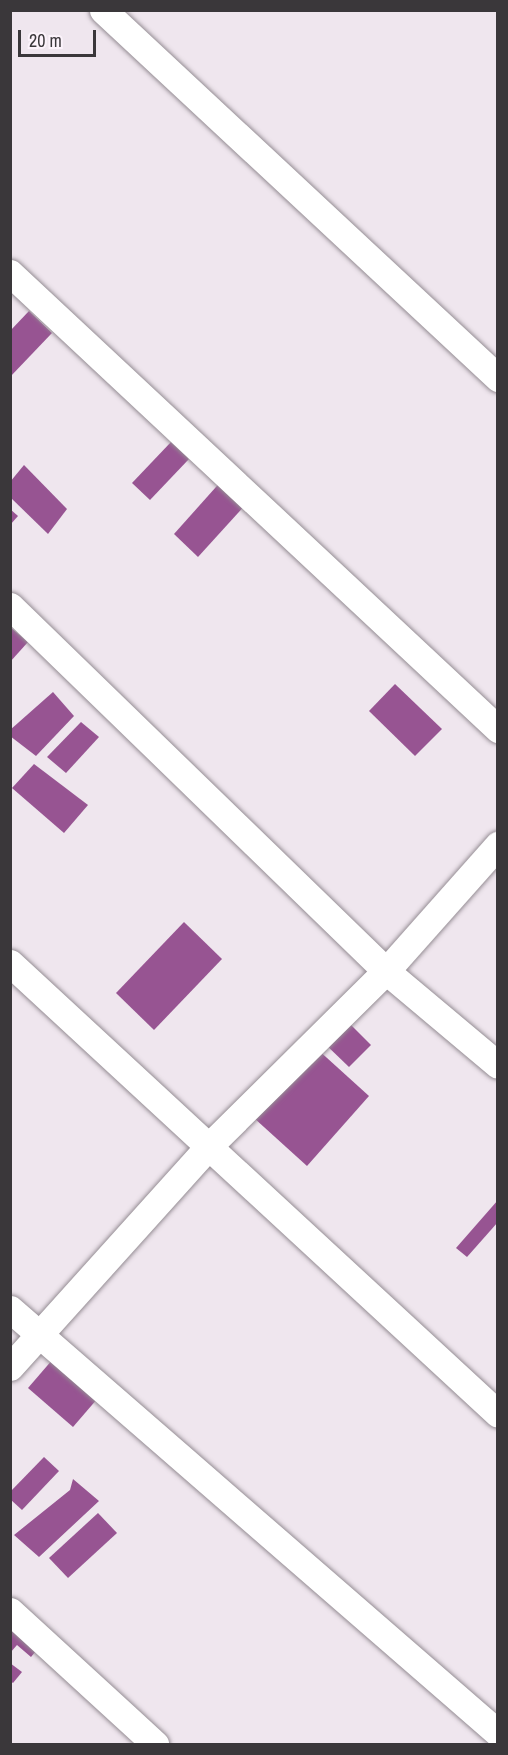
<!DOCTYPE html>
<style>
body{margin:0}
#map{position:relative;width:508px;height:1755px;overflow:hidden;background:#efe6ee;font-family:"Archivo Narrow",sans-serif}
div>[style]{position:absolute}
.building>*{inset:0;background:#975492}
.roads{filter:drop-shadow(0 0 2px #958d94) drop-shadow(0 0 2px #958d94)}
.minor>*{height:27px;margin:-13.5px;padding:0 13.5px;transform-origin:13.5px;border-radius:13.5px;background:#fff}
span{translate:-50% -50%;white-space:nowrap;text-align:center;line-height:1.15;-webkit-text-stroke:6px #fcf3fb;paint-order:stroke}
.frame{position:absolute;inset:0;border:12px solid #3a373a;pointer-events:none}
.scale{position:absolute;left:18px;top:30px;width:78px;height:27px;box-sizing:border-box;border:3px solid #3a373a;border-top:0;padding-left:8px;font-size:18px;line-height:21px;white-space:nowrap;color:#3a373a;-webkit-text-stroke:4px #fcf3fb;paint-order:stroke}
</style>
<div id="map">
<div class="building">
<i style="clip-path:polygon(29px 311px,52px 333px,10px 377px,10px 331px)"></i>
<i style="clip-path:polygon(171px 442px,189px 459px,150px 500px,132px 483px)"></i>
<i style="clip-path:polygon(24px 465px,67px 509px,48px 534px,10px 497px,10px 482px)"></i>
<i style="clip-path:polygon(224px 478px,248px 502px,198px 557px,174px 534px)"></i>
<i style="clip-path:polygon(10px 509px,18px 516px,10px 525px)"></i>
<i style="clip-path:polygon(10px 627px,28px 642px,10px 662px)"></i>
<i style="clip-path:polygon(395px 684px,442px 729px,415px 756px,369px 711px)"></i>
<i style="clip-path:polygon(53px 692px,74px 716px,36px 756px,10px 736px,10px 730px)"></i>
<i style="clip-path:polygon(81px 722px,99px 737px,66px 773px,47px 757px)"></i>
<i style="clip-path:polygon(34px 764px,88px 805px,64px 833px,12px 788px)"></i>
<i style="clip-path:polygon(184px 922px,222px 959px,154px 1030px,116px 993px)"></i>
<i style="clip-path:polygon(345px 1019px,371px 1045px,349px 1067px,323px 1042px)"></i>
<i style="clip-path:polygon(316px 1048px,369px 1096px,307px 1166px,254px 1118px)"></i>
<i style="clip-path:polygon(498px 1200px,498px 1222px,467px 1257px,456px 1248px)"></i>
<i style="clip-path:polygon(53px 1359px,98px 1398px,73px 1427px,28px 1388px)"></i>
<i style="clip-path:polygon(44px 1457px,59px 1471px,22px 1510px,10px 1499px,10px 1492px)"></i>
<i style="clip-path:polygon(73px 1479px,99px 1501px,39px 1557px,14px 1535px,70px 1490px)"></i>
<i style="clip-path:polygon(98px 1513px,117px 1533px,68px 1578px,49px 1558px)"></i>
<i style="clip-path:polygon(10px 1627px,40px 1646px,31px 1657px,17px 1645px,10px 1653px)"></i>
<i style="clip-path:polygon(10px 1663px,22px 1672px,13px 1683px,10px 1681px)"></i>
</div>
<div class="roads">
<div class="minor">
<i style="left:103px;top:10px;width:540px;rotate:42.97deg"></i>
<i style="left:10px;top:273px;width:668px;rotate:43.06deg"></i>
<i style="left:10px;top:606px;width:524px;rotate:44.15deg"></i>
<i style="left:386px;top:971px;width:146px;rotate:40deg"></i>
<i style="left:10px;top:963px;width:664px;rotate:42.74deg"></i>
<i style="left:10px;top:1309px;width:646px;rotate:40.99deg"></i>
<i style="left:10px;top:1367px;width:296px;rotate:-48deg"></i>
<i style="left:208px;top:1147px;width:250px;rotate:-44.7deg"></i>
<i style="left:386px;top:971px;width:169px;rotate:-48.4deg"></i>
<i style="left:10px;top:1611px;width:197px;rotate:42.5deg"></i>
</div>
</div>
<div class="frame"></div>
<div class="scale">20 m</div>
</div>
